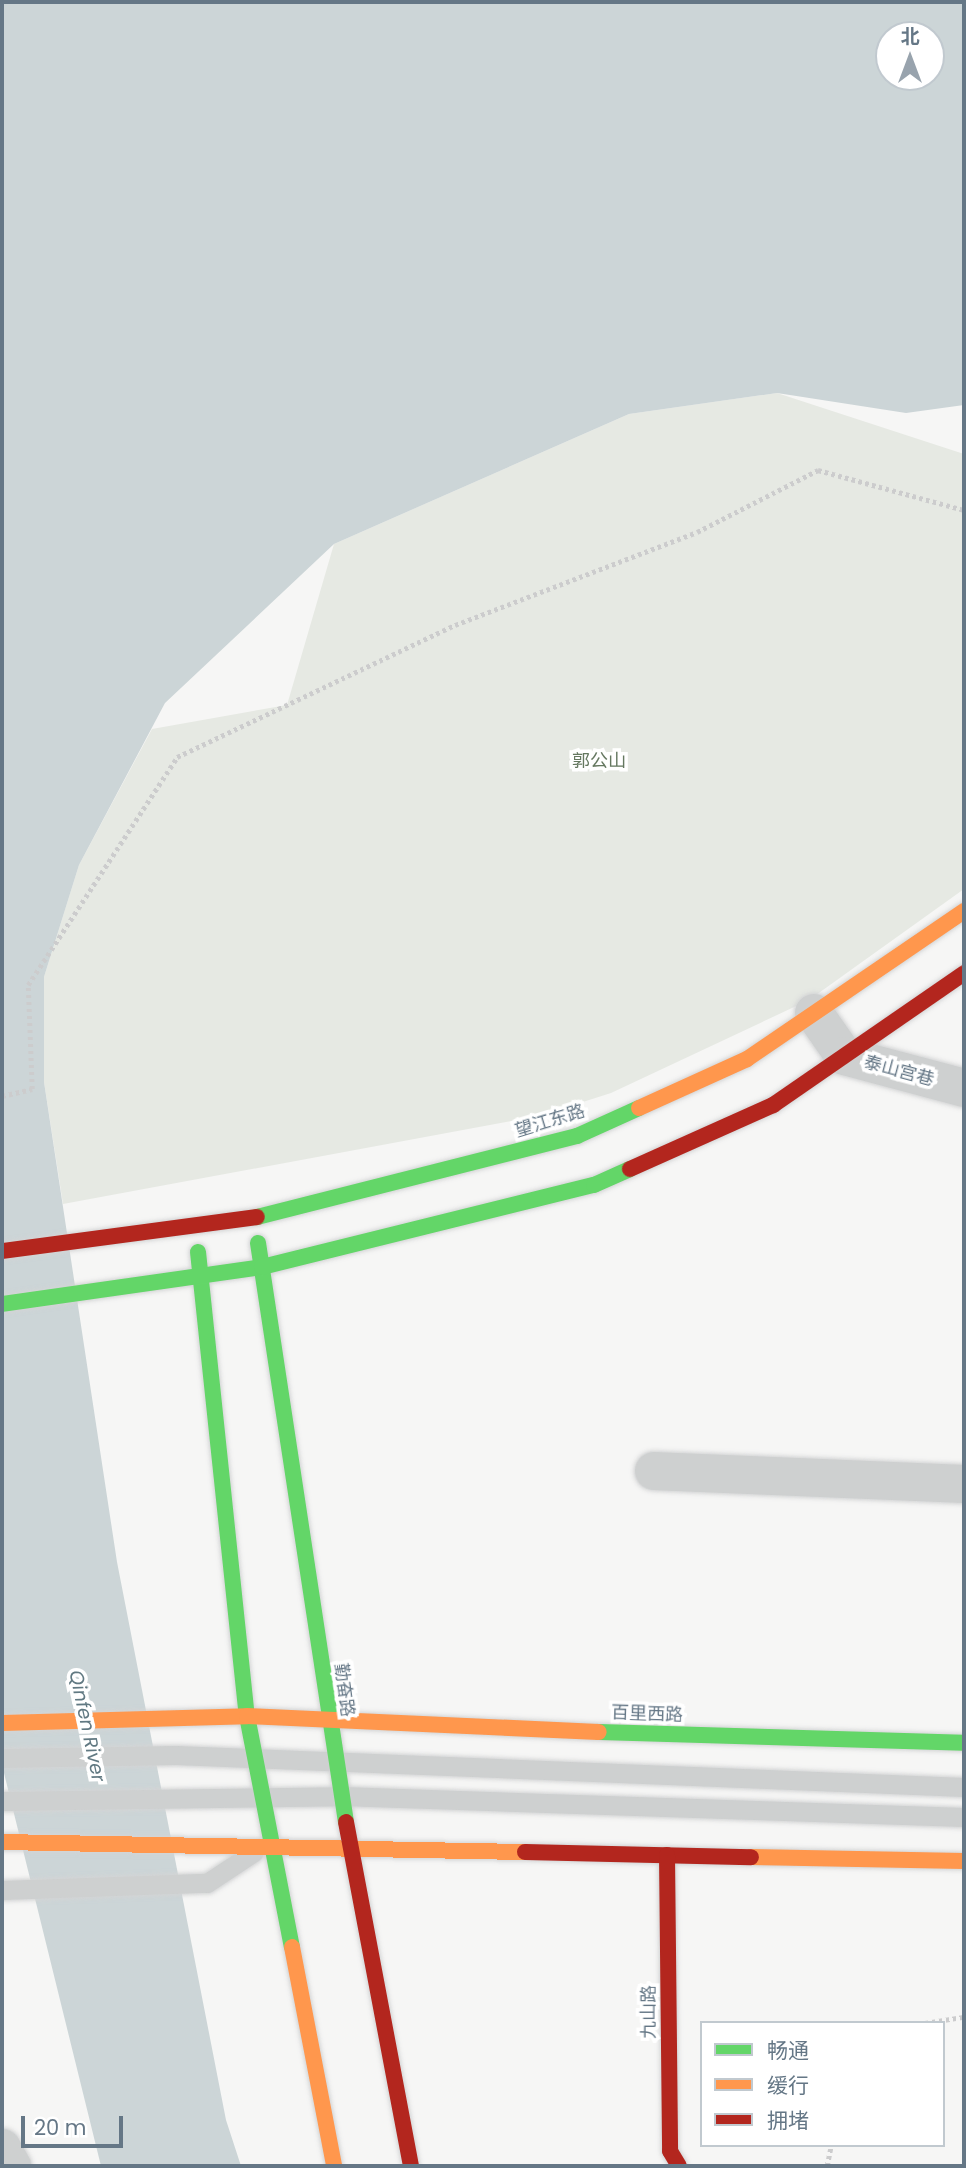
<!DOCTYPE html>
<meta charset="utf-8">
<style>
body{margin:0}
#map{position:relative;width:966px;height:2168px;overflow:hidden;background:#f6f6f5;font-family:Poppins,"Noto Sans SC",sans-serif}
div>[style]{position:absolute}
.green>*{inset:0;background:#e6e9e3}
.water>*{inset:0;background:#ccd5d7}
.path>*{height:4.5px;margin-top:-2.25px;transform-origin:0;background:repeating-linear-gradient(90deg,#cccccd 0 3.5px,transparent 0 7px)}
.roads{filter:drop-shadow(0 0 2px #d3d4d5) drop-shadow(0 0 2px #d3d4d5)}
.lane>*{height:19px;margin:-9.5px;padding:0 9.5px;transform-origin:9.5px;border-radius:9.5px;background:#ced0d0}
.street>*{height:38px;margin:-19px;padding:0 19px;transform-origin:19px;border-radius:19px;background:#ced0d0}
.fast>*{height:16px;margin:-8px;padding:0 8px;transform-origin:8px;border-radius:8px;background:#63d668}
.slow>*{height:16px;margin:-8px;padding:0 8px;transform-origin:8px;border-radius:8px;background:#ff974d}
.jam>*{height:16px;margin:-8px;padding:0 8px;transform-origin:8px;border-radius:8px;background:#b3261e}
span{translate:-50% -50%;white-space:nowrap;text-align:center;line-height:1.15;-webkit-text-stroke:7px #fff;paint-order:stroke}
.park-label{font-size:18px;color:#657860}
.street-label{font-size:18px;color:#657786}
.water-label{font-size:19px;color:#617982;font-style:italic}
.frame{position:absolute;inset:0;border:4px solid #657786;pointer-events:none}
.legend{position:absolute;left:700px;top:2021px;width:245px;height:126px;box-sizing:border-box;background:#fff;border:2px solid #c1c9cf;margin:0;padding:9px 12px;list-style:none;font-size:21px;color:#657786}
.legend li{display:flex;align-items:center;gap:14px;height:35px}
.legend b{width:35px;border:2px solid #c1c9cf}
.north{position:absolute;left:875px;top:21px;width:70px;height:70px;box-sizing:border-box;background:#fff;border:2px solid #c1c9cf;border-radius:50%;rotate:0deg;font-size:19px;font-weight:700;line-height:28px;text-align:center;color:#657786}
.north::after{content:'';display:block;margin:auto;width:24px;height:32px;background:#98a3ad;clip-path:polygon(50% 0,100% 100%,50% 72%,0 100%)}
.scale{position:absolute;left:21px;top:2116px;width:102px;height:32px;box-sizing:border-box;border:4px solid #657786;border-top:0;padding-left:9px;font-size:21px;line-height:24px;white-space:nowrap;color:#657786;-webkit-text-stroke:5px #fff;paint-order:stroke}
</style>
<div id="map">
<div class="green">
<i style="clip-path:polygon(777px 393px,964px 454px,964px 889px,809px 1000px,611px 1093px,539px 1116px,63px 1204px,44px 1082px,44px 977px,79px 865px,152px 729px,287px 705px,334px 544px,629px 414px)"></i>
</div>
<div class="water">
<i style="clip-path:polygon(evenodd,2px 2px,964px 2px,964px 405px,906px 413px,777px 393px,629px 414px,334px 544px,165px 703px,79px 865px,44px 977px,44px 1082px,117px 1562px,226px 2120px,241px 2166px,101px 2166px,2px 1765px,2px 2px,889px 35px,931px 35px,931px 77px,889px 77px,889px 35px)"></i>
</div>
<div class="path">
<i style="left:2px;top:1096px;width:31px;rotate:-13deg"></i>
<i style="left:32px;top:1089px;width:104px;rotate:-92.2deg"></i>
<i style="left:28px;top:985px;width:272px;rotate:-56.8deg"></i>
<i style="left:177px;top:757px;width:308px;rotate:-25.4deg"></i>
<i style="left:455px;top:625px;width:259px;rotate:-21deg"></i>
<i style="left:697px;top:532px;width:136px;rotate:-27.1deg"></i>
<i style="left:818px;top:470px;width:151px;rotate:15.3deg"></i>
<i style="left:925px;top:2023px;width:39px;rotate:-9deg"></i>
<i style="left:827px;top:2166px;width:21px;rotate:-79deg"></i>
</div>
<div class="roads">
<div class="lane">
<i style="left:2px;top:1758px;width:174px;rotate:-1deg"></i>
<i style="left:176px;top:1755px;width:789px;rotate:2.33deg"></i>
<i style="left:2px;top:1801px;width:339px;rotate:-0.8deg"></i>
<i style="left:341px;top:1796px;width:623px;rotate:1.93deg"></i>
<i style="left:2px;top:1890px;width:205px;rotate:-2deg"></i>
<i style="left:207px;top:1883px;width:56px;rotate:-33.4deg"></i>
</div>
<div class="street">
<i style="left:814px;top:1013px;width:52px;rotate:55.1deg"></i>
<i style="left:844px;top:1056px;width:124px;rotate:14.9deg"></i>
<i style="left:654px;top:1471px;width:310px;rotate:2.4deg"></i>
<i style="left:2px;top:2148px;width:21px;rotate:61deg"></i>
</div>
<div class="fast">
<i style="left:257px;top:1217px;width:330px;rotate:-14.2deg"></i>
<i style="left:577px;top:1136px;width:68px;rotate:-24.3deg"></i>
<i style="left:258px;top:1243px;width:586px;rotate:81.36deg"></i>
<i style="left:198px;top:1252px;width:467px;rotate:84deg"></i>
<i style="left:247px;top:1716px;width:235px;rotate:79deg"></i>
<i style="left:2px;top:1304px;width:263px;rotate:-8.1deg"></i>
<i style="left:262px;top:1267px;width:342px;rotate:-13.9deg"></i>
<i style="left:594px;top:1185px;width:39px;rotate:-24deg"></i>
<i style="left:599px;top:1732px;width:365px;rotate:1.7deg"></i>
</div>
<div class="slow">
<i style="left:639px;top:1108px;width:119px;rotate:-24.4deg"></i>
<i style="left:747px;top:1059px;width:263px;rotate:-34.3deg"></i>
<i style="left:2px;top:1723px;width:245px;rotate:-1.6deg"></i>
<i style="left:247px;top:1716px;width:352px;rotate:2.6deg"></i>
<i style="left:2px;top:1842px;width:523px;rotate:1.1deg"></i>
<i style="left:751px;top:1857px;width:213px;rotate:1.1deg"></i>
<i style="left:292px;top:1947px;width:223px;rotate:79.1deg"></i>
</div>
<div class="jam">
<i style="left:630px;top:1169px;width:157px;rotate:-24.1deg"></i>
<i style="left:773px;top:1105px;width:232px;rotate:-34.6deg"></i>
<i style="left:2px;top:1251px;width:257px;rotate:-7.6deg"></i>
<i style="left:346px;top:1822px;width:350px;rotate:79.3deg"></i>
<i style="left:525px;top:1852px;width:226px;rotate:1.3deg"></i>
<i style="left:667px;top:1855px;width:296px;rotate:89.4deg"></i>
<i style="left:670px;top:2151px;width:17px;rotate:59deg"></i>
</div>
</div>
<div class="park-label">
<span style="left:599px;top:761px">郭公山</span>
</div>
<div class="street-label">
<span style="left:899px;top:1071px;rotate:15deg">泰山宫巷</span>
<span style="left:550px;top:1121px;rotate:-17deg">望江东路</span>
<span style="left:344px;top:1690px;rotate:82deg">勤奋路</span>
<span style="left:647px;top:1714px;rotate:2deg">百里西路</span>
<span style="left:649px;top:2012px;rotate:-90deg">九山路</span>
</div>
<div class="water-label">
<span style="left:87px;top:1726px;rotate:78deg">Qinfen River</span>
</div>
<div class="frame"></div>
<ul class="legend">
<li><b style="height:9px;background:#63d668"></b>畅通</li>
<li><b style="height:9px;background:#ff974d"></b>缓行</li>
<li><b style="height:9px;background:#b3261e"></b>拥堵</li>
</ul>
<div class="north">北</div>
<div class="scale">20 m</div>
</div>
